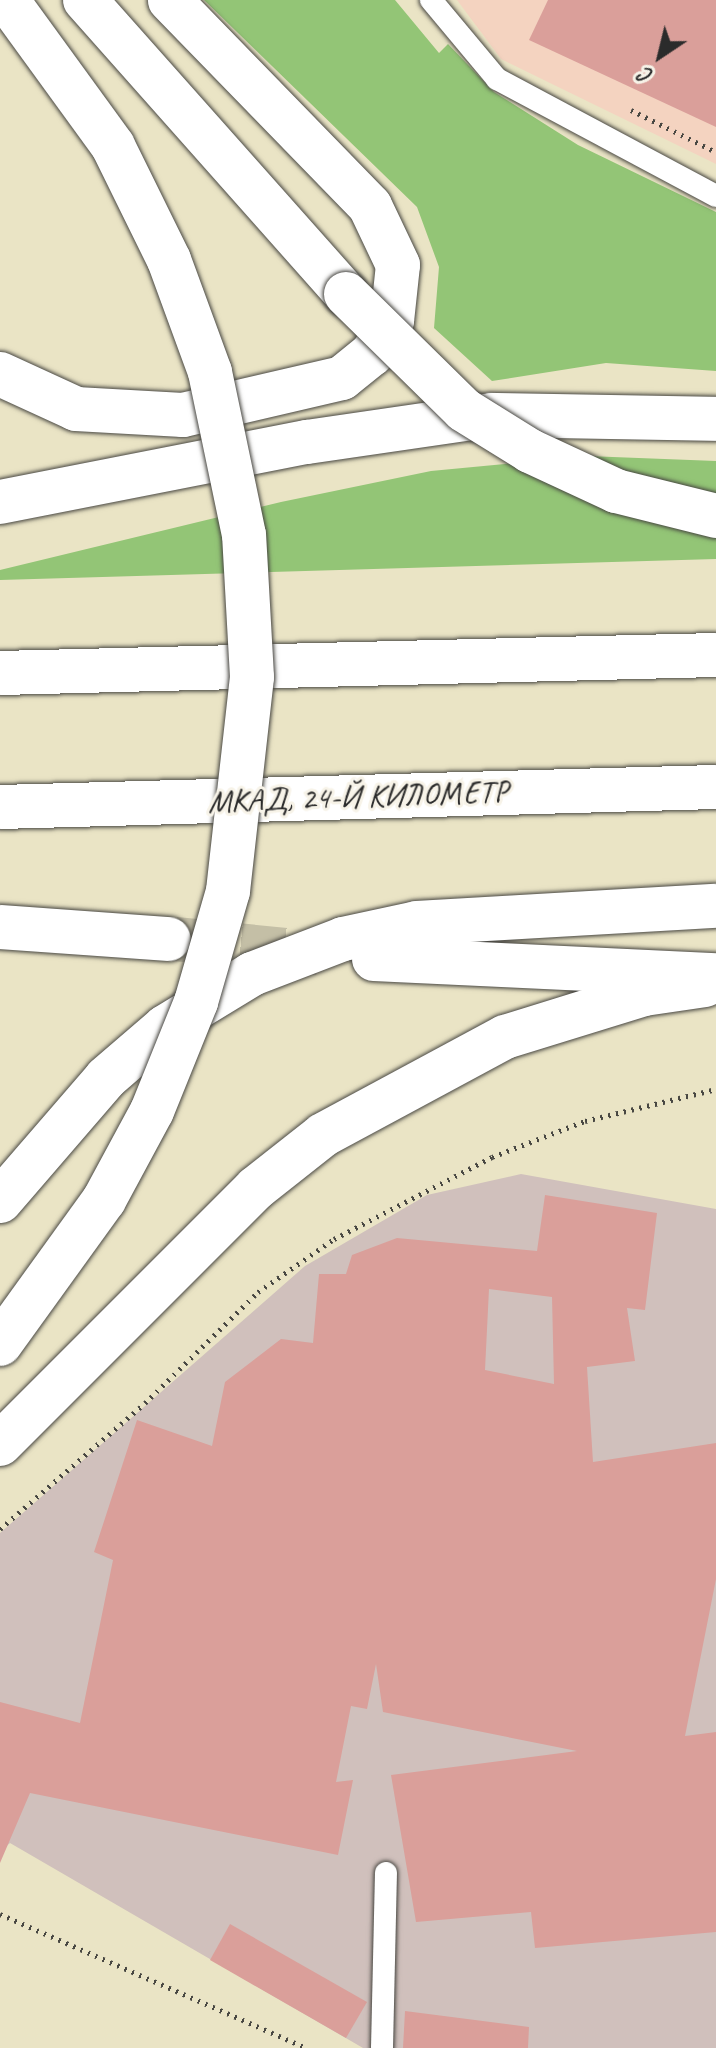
<!DOCTYPE html>
<meta charset="utf-8">
<style>
body{margin:0}
#map{position:relative;width:716px;height:2048px;overflow:hidden;background:#eae4c5;font-family:Caveat,sans-serif}
div>[style]{position:absolute}
.built>*{inset:0;background:#f4d3c0}
.industrial>*{inset:0;background:#d0c0bc}
.green>*{inset:0;background:#93c576}
.building>*{inset:0;background:#da9f9a}
.highway-tunnel>*{height:44px;margin-top:-22px;transform-origin:0;background:repeating-linear-gradient(90deg,#c4bfa6 0 44px,transparent 0 66px)}
.path>*{height:5px;margin-top:-2.5px;transform-origin:0;background:repeating-linear-gradient(90deg,#484742 0 2px,transparent 0 8px)}
.roads{filter:drop-shadow(0 0 2px #484742) drop-shadow(0 0 2px #484742)}
.lane>*{height:22px;margin:-11px;padding:0 11px;transform-origin:11px;border-radius:11px;background:#fff}
.street>*{height:44px;margin:-22px;padding:0 22px;transform-origin:22px;border-radius:22px;background:#fff}
.primary>*{height:44px;margin:-22px;padding:0 22px;transform-origin:22px;border-radius:22px;background:#fff}
.highway>*{height:44px;margin:-22px;padding:0 22px;transform-origin:22px;border-radius:22px;background:#fff}
.bridges{filter:drop-shadow(0 0 2px #484742) drop-shadow(0 0 2px #484742)}
.primary-bridge>*{height:44px;margin:-22px;padding:0 22px;transform-origin:22px;border-radius:22px;background:#fff}
.highway-bridge>*{height:44px;margin:-22px;padding:0 22px;transform-origin:22px;border-radius:22px;background:#fff}
span{translate:-50% -50%;white-space:nowrap;text-align:center;line-height:1.15;-webkit-text-stroke:6px #f7f3e8;paint-order:stroke}
.street-label{font-size:32px;color:#2b2b2b}
.north{position:absolute;left:620px;top:16px;width:80px;height:80px;-webkit-text-stroke:6px #f7f3e8;paint-order:stroke;rotate:215deg;font-size:22px;font-weight:700;line-height:32px;text-align:center;color:#2b2b2b}
.north::after{content:'';display:block;margin:auto;width:28px;height:36px;background:#2b2b2b;clip-path:polygon(50% 0,100% 100%,50% 72%,0 100%)}
</style>
<div id="map">
<div class="built">
<i style="clip-path:polygon(457px 0,716px 0,716px 164px,501px 59px)"></i>
</div>
<div class="industrial">
<i style="clip-path:polygon(521px 1174px,716px 1209px,716px 2048px,363px 2048px,10px 1843px,0 1852px,0 1533px,305px 1266px,427px 1195px)"></i>
</div>
<div class="green">
<i style="clip-path:polygon(204px 0,395px 0,439px 53px,448px 44px,494px 92px,578px 145px,716px 212px,716px 371px,606px 363px,492px 381px,434px 328px,439px 267px,417px 207px)"></i>
<i style="clip-path:polygon(587px 456px,716px 461px,716px 559px,0 580px,0 570px,281px 502px,431px 471px)"></i>
</div>
<div class="building">
<i style="clip-path:polygon(548px 0,716px 0,716px 127px,529px 40px)"></i>
<i style="clip-path:polygon(evenodd,545px 1195px,657px 1213px,645px 1310px,627px 1308px,635px 1361px,587px 1367px,593px 1462px,716px 1443px,716px 1579px,685px 1736px,716px 1732px,716px 1932px,535px 1948px,531px 1912px,416px 1922px,391px 1775px,577px 1751px,383px 1712px,376px 1664px,367px 1709px,351px 1706px,336px 1782px,353px 1780px,338px 1855px,30px 1793px,0 1863px,0 1702px,80px 1723px,113px 1560px,94px 1552px,137px 1420px,212px 1446px,225px 1382px,281px 1339px,313px 1343px,319px 1274px,346px 1274px,352px 1255px,397px 1238px,537px 1251px,545px 1195px,489px 1289px,552px 1297px,554px 1384px,485px 1370px,489px 1289px)"></i>
<i style="clip-path:polygon(230px 1924px,367px 2002px,346px 2038px,210px 1960px)"></i>
<i style="clip-path:polygon(405px 2011px,529px 2027px,528px 2048px,403px 2048px)"></i>
</div>
<div class="highway-tunnel">
<i style="left:175px;top:939px;width:144px;rotate:5.6deg"></i>
</div>
<div class="path">
<i style="left:631px;top:110px;width:95px;rotate:26.3deg"></i>
<i style="left:0;top:1529px;width:192px;rotate:-41deg"></i>
<i style="left:145px;top:1403px;width:158px;rotate:-44.5deg"></i>
<i style="left:258px;top:1292px;width:93px;rotate:-34.9deg"></i>
<i style="left:334px;top:1239px;width:178px;rotate:-27.4deg"></i>
<i style="left:492px;top:1157px;width:100px;rotate:-21.2deg"></i>
<i style="left:585px;top:1121px;width:135px;rotate:-13.7deg"></i>
<i style="left:0;top:1914px;width:334px;rotate:23.6deg"></i>
</div>
<div class="roads">
<div class="lane">
<i style="left:431px;top:0;width:103px;rotate:50.1deg"></i>
<i style="left:497px;top:79px;width:248px;rotate:28.1deg"></i>
<i style="left:382px;top:2048px;width:175px;rotate:-88.7deg"></i>
</div>
<div class="street">
<i style="left:0;top:374px;width:84px;rotate:24.7deg"></i>
<i style="left:76px;top:409px;width:107px;rotate:3.2deg"></i>
<i style="left:183px;top:415px;width:163px;rotate:-13.1deg"></i>
<i style="left:342px;top:378px;width:38px;rotate:-39deg"></i>
<i style="left:372px;top:354px;width:39px;rotate:-59deg"></i>
<i style="left:392px;top:321px;width:56px;rotate:-83.9deg"></i>
<i style="left:398px;top:265px;width:65px;rotate:-115.4deg"></i>
<i style="left:370px;top:206px;width:287px;rotate:-134.2deg"></i>
</div>
<div class="primary">
<i style="left:0;top:502px;width:313px;rotate:-11.1deg"></i>
<i style="left:307px;top:442px;width:186px;rotate:-8.3deg"></i>
<i style="left:491px;top:415px;width:225px;rotate:1deg"></i>
<i style="left:0;top:1444px;width:362px;rotate:-45deg"></i>
<i style="left:256px;top:1188px;width:85px;rotate:-38.3deg"></i>
<i style="left:323px;top:1135px;width:207px;rotate:-28.3deg"></i>
<i style="left:505px;top:1037px;width:145px;rotate:-17.2deg"></i>
<i style="left:644px;top:994px;width:62px;rotate:-8.4deg"></i>
</div>
<div class="highway">
<i style="left:85px;top:0;width:393px;rotate:48.4deg"></i>
<i style="left:0;top:673px;width:716px;rotate:-1.44deg"></i>
<i style="left:0;top:807px;width:716px;rotate:-1.6deg"></i>
<i style="left:0;top:927px;width:169px;rotate:4.1deg"></i>
<i style="left:374px;top:959px;width:342px;rotate:2.7deg"></i>
<i style="left:0;top:1201px;width:162px;rotate:-49.2deg"></i>
<i style="left:106px;top:1078px;width:78px;rotate:-40.8deg"></i>
<i style="left:165px;top:1027px;width:102px;rotate:-31.3deg"></i>
<i style="left:252px;top:974px;width:97px;rotate:-21deg"></i>
<i style="left:343px;top:939px;width:76px;rotate:-12.2deg"></i>
<i style="left:417px;top:923px;width:299px;rotate:-3.3deg"></i>
</div>
</div>
<div class="bridges">
<div class="primary-bridge">
<i style="left:0;top:1344px;width:178px;rotate:-54.2deg"></i>
<i style="left:104px;top:1200px;width:101px;rotate:-61.7deg"></i>
<i style="left:152px;top:1111px;width:118px;rotate:-68deg"></i>
<i style="left:196px;top:1002px;width:116px;rotate:-73.9deg"></i>
<i style="left:228px;top:891px;width:215px;rotate:-83.6deg"></i>
<i style="left:252px;top:677px;width:142px;rotate:-93.2deg"></i>
<i style="left:244px;top:535px;width:167px;rotate:-101.8deg"></i>
<i style="left:210px;top:372px;width:119px;rotate:-110.1deg"></i>
<i style="left:169px;top:260px;width:127px;rotate:-116.2deg"></i>
<i style="left:113px;top:146px;width:180px;rotate:-126deg"></i>
</div>
<div class="highway-bridge">
<i style="left:346px;top:294px;width:165px;rotate:44.5deg"></i>
<i style="left:464px;top:410px;width:78px;rotate:31.8deg"></i>
<i style="left:530px;top:451px;width:95px;rotate:24.9deg"></i>
<i style="left:616px;top:491px;width:103px;rotate:14deg"></i>
</div>
</div>
<div class="street-label">
<span style="left:358px;top:797px;rotate:-2deg">МКАД, 24-Й КИЛОМЕТР</span>
</div>
<div class="north">С</div>
</div>
